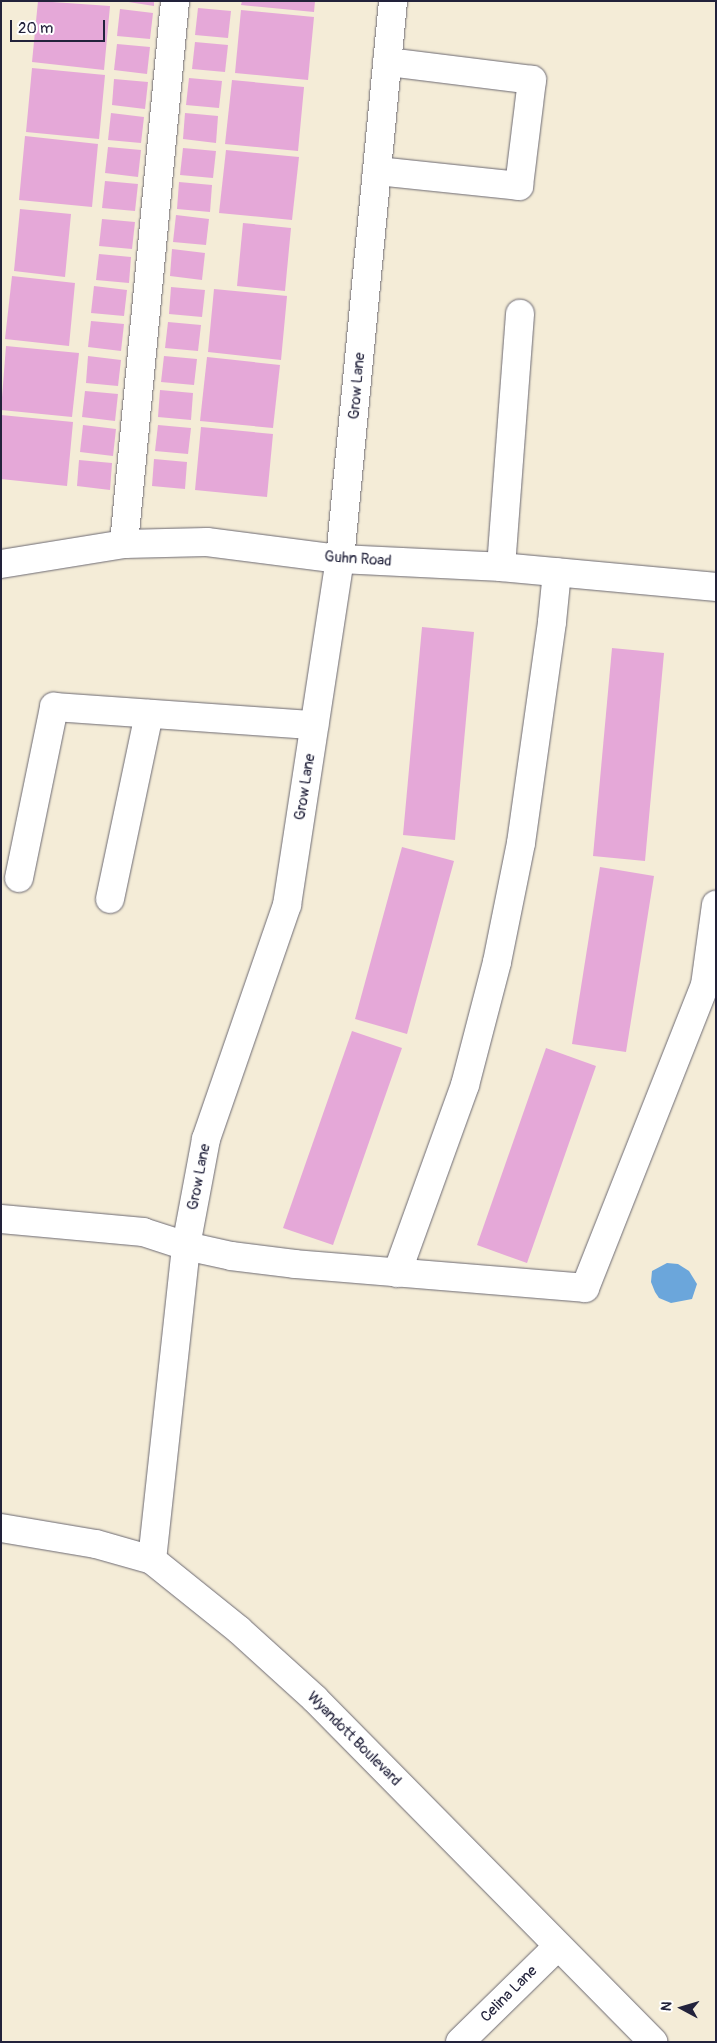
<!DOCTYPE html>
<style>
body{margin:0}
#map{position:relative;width:717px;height:2043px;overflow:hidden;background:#f4ecd7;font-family:Pangolin,sans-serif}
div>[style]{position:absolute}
.water>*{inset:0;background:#6ba6db}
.building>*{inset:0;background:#e5a8d8}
.roads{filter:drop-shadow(0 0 1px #6c6972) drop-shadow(0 0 1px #6c6972)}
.minor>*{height:28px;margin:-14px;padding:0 14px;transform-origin:14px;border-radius:14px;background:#fff}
span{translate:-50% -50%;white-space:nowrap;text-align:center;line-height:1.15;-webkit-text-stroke:4px #fff;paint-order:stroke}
.street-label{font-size:15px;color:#22223b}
.frame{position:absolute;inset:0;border:2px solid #22223b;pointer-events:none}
.north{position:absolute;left:657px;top:1983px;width:50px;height:50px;-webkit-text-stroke:4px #fff;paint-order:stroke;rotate:276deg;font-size:14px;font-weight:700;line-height:20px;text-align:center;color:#22223b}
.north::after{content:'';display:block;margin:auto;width:18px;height:22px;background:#22223b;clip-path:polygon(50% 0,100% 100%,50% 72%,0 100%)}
.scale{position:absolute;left:10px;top:20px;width:95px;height:22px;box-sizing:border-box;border:2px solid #22223b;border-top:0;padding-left:6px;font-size:15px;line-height:18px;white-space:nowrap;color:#22223b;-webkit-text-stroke:4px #fff;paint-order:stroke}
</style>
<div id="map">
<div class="water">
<i style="clip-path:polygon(667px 1263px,678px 1264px,689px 1271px,697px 1284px,692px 1299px,671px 1303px,659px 1298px,655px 1292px,651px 1282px,652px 1271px)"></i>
</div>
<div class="building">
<i style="clip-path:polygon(38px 1px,110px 6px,104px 70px,32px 62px)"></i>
<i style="clip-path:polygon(122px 1px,154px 1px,154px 6px)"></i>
<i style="clip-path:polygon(242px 1px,315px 1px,314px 12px,241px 5px)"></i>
<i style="clip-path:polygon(198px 8px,231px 11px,228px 38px,195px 35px)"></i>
<i style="clip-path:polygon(120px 9px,153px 13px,150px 39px,117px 36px)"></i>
<i style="clip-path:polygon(241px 10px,314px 17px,308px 80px,235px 73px)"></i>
<i style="clip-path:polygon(195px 42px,228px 45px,225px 72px,192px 69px)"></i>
<i style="clip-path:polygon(117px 44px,150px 47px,147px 74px,114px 70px)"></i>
<i style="clip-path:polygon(32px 68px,105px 75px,99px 139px,26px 132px)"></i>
<i style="clip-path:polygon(189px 78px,222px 81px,219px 108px,186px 105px)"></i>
<i style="clip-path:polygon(114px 79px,148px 82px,145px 109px,112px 105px)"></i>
<i style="clip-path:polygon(232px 80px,304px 87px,298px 151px,225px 144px)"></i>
<i style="clip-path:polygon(111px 113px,144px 117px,141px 143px,108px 140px)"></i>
<i style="clip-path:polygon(185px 113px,218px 116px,216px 143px,183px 139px)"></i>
<i style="clip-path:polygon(25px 136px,98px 144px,92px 207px,19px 200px)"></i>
<i style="clip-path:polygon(108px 147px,141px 150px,138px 177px,105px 173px)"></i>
<i style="clip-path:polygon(183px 148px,216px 151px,213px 178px,180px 175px)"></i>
<i style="clip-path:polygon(226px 150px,299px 157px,292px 220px,219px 213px)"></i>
<i style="clip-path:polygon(105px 181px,138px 184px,135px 211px,102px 208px)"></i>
<i style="clip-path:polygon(179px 182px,212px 185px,210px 212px,177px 209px)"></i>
<i style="clip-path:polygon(20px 209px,71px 214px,65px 277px,14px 271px)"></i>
<i style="clip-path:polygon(176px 215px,209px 219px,206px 245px,173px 242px)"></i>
<i style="clip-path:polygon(102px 219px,135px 222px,132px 249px,99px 246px)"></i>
<i style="clip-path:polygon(243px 223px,291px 228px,285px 291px,237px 286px)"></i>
<i style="clip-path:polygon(172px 249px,205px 253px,202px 280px,170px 276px)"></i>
<i style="clip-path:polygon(99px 254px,131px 257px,129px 283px,96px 280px)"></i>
<i style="clip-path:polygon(12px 276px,75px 283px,69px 346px,5px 339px)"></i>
<i style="clip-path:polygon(94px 286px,127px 290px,124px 316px,91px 313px)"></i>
<i style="clip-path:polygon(171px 287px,205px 290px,202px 317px,169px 314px)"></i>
<i style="clip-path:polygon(214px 289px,287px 296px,281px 360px,208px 352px)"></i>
<i style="clip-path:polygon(91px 321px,124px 324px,121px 351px,88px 347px)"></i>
<i style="clip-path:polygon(168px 322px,201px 325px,198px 351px,165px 348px)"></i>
<i style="clip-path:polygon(6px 346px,79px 353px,72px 417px,1px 410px)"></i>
<i style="clip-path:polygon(88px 356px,121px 360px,118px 386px,86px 383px)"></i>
<i style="clip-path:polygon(164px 356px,197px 359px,194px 385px,161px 382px)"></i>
<i style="clip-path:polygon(207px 357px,280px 365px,273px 428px,200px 421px)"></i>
<i style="clip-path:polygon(160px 390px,193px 393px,191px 420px,158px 417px)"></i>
<i style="clip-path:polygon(85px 391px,118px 394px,115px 421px,82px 417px)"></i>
<i style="clip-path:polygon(1px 415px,73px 422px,67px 486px,1px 479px)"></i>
<i style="clip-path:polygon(83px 425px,116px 429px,113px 456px,80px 452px)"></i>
<i style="clip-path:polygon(158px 425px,191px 428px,188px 454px,155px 451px)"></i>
<i style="clip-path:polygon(201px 427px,273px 434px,267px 497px,195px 490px)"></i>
<i style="clip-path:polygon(154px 459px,187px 462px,185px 489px,152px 486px)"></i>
<i style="clip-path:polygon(79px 460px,112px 463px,110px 490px,77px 486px)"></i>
<i style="clip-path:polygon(422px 627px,474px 632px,455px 840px,403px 835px)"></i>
<i style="clip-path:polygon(612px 648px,664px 653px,645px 861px,593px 856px)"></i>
<i style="clip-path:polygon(402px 847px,454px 861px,407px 1034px,355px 1019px)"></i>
<i style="clip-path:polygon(600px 867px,654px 876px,626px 1052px,572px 1044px)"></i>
<i style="clip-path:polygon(352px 1031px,402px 1048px,333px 1245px,283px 1228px)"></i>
<i style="clip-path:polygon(546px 1048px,596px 1066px,527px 1263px,477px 1245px)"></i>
</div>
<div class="roads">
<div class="minor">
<i style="left:377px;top:171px;width:143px;rotate:6deg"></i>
<i style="left:519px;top:186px;width:107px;rotate:-83deg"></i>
<i style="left:532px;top:80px;width:146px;rotate:-172.9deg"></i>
<i style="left:124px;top:544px;width:545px;rotate:-84.63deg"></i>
<i style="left:1px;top:564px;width:125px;rotate:-9.2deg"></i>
<i style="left:124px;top:544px;width:83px;rotate:-1.4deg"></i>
<i style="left:207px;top:542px;width:134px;rotate:7.3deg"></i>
<i style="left:340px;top:559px;width:161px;rotate:2.8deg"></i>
<i style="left:501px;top:567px;width:216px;rotate:5.3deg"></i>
<i style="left:501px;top:567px;width:254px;rotate:-85.7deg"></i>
<i style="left:19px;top:878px;width:175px;rotate:-78.4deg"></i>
<i style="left:54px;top:707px;width:261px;rotate:4deg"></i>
<i style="left:110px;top:899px;width:189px;rotate:-78.1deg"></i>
<i style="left:1px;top:1219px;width:143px;rotate:5.2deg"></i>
<i style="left:143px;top:1232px;width:45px;rotate:18deg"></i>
<i style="left:186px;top:1246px;width:46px;rotate:12.5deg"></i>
<i style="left:231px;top:1256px;width:64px;rotate:7.1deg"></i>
<i style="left:295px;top:1264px;width:291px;rotate:4.7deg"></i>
<i style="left:585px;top:1288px;width:326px;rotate:-68.4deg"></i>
<i style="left:705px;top:985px;width:81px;rotate:-82.2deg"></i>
<i style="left:397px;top:1273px;width:200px;rotate:-70.1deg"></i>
<i style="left:465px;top:1085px;width:127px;rotate:-75.4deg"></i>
<i style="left:497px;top:962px;width:121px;rotate:-78.6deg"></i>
<i style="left:521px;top:843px;width:223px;rotate:-82deg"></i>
<i style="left:552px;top:622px;width:50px;rotate:-84.3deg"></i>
<i style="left:1px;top:1528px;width:96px;rotate:9.6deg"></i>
<i style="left:96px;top:1544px;width:58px;rotate:15.9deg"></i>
<i style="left:152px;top:1560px;width:112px;rotate:38.8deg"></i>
<i style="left:239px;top:1630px;width:103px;rotate:42.2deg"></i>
<i style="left:315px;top:1699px;width:482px;rotate:45.4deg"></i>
<i style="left:152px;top:1560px;width:316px;rotate:-83.8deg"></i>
<i style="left:186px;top:1246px;width:109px;rotate:-79.4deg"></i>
<i style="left:206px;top:1139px;width:248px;rotate:-70.9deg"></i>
<i style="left:287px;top:905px;width:350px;rotate:-81.3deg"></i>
<i style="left:340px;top:559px;width:561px;rotate:-84.57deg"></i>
<i style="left:460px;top:2042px;width:137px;rotate:-44.4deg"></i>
</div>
</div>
<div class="street-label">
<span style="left:357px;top:386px;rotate:-85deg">Grow Lane</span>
<span style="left:358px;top:559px;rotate:4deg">Guhn Road</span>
<span style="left:305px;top:787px;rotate:-81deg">Grow Lane</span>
<span style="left:199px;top:1177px;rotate:-79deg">Grow Lane</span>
<span style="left:354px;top:1739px;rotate:45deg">Wyandott Boulevard</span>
<span style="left:509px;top:1994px;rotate:-45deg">Celina Lane</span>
</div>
<div class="frame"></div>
<div class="north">N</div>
<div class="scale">20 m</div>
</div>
